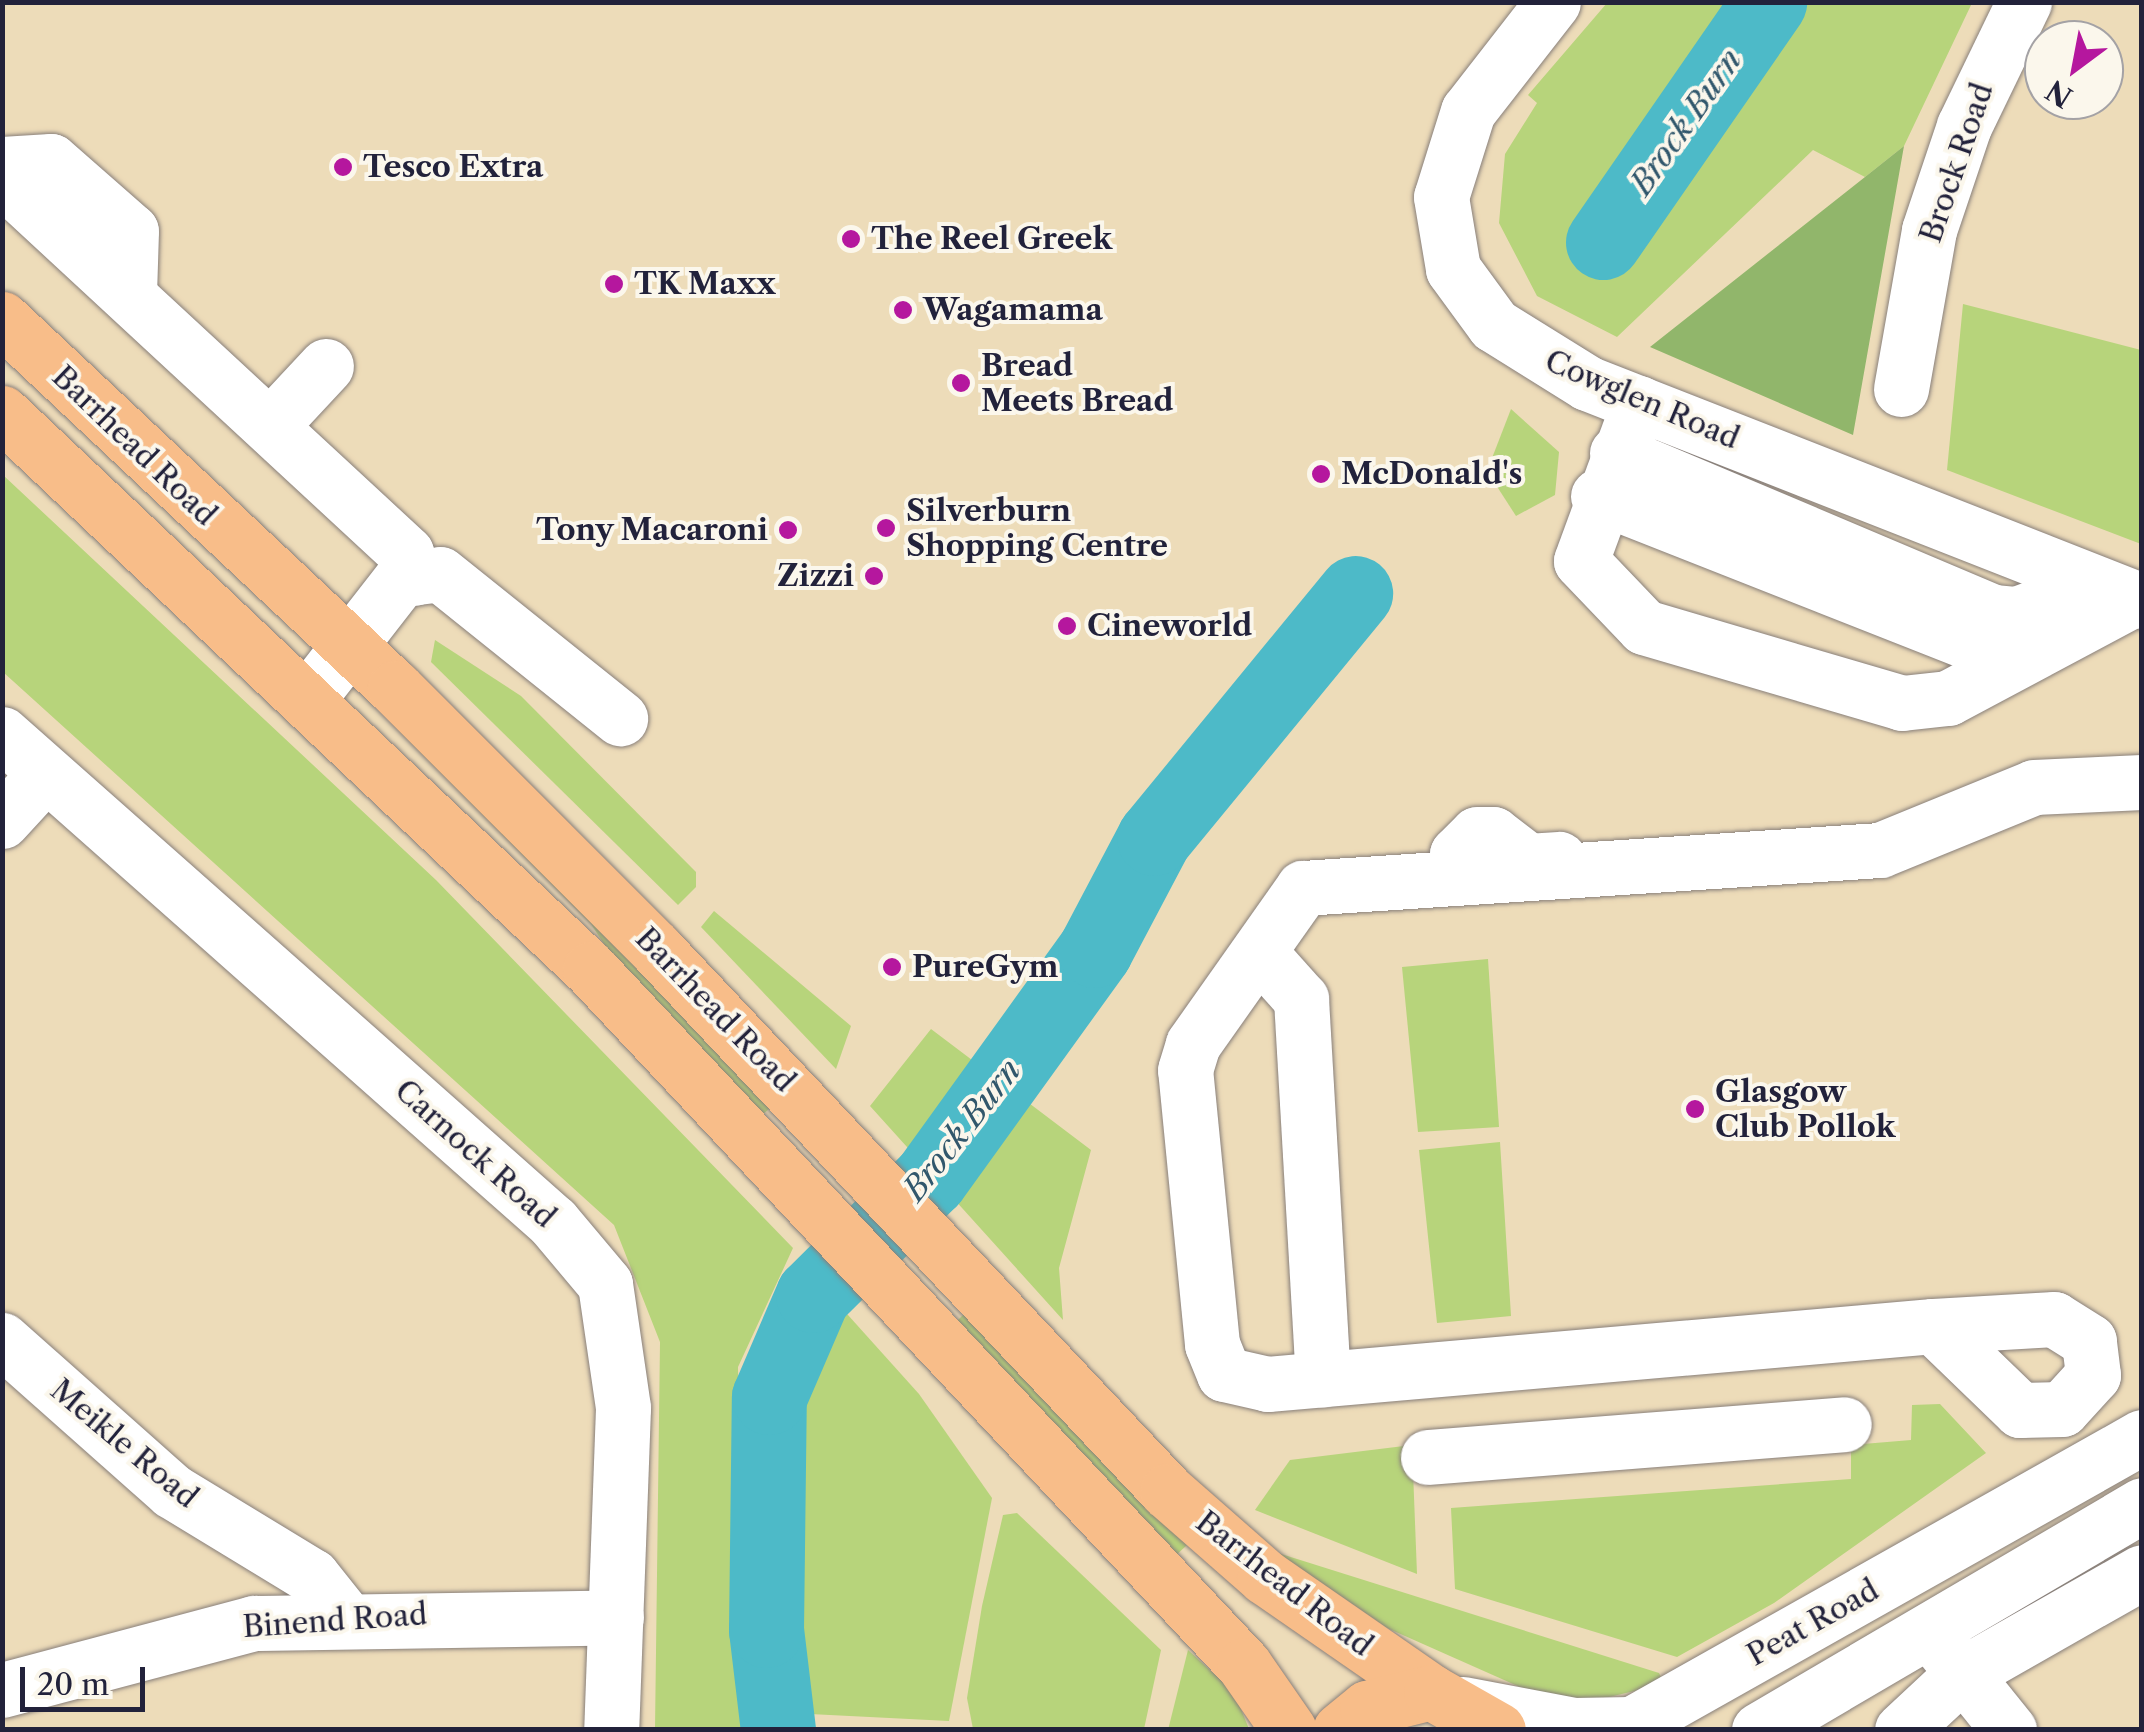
<!DOCTYPE html>
<style>
body{margin:0}
#map{position:relative;width:2144px;height:1732px;overflow:hidden;background:#eddcb9;font-family:"Libre Caslon Text",serif}
div>[style]{position:absolute}
.green>*{inset:0;background:#b7d47b}
.forest>*{inset:0;background:#91b66b}
.river>*{height:75px;margin:-37.5px;padding:0 37.5px;transform-origin:37.5px;border-radius:37.5px;background:#4dbac8}
.roads{filter:drop-shadow(0 0 2px #887f7a) drop-shadow(0 0 2px #887f7a)}
.minor>*{height:55px;margin:-27.5px;padding:0 27.5px;transform-origin:27.5px;border-radius:27.5px;background:#fff}
.major>*{height:55px;margin:-27.5px;padding:0 27.5px;transform-origin:27.5px;border-radius:27.5px;background:#f8bd89}
.dots>*{width:28px;height:28px;translate:-50% -50%;box-sizing:border-box;border:5px solid #fbf7ec;border-radius:50%}
span{translate:-50% -50%;white-space:nowrap;text-align:center;line-height:1.15;-webkit-text-stroke:8px #fbf7ec;paint-order:stroke}
.street-label{font-size:30px;color:#22223b}
.poi-label{font-size:30px;color:#22223b;font-weight:700}
.left{translate:0 -50%;text-align:left}
.right{translate:-100% -50%;text-align:right}
.water-label{font-size:32px;color:#31576c;font-style:italic}
.frame{position:absolute;inset:0;border:5px solid #22223b;pointer-events:none}
.north{position:absolute;left:2024px;top:20px;width:100px;height:100px;box-sizing:border-box;background:#fbf7ec;border:2px solid #a4a2a5;border-radius:50%;rotate:212deg;font-size:28px;font-weight:700;line-height:40px;text-align:center;color:#22223b}
.north::after{content:'';display:block;margin:auto;width:35px;height:45px;background:#b5179e;clip-path:polygon(50% 0,100% 100%,50% 72%,0 100%)}
.scale{position:absolute;left:20px;top:1667px;width:125px;height:45px;box-sizing:border-box;border:5px solid #22223b;border-top:0;padding-left:12px;font-size:30px;line-height:35px;white-space:nowrap;color:#22223b;-webkit-text-stroke:8px #fbf7ec;paint-order:stroke}
</style>
<div id="map">
<div class="green">
<i style="clip-path:polygon(1607px 3px,1607px 2px,1972px 3px,1904px 146px,1865px 177px,1813px 150px,1617px 337px,1537px 296px,1499px 223px,1505px 154px,1537px 103px,1528px 95px)"></i>
<i style="clip-path:polygon(1963px 304px,2141px 350px,2141px 544px,1947px 470px)"></i>
<i style="clip-path:polygon(1511px 409px,1559px 452px,1555px 495px,1516px 516px,1487px 471px)"></i>
<i style="clip-path:polygon(3px 475px,436px 880px,793px 1248px,738px 1367px,744px 1729px,655px 1729px,660px 1342px,614px 1225px,3px 672px)"></i>
<i style="clip-path:polygon(435px 640px,521px 696px,696px 872px,696px 887px,678px 905px,431px 662px)"></i>
<i style="clip-path:polygon(387px 719px,600px 922px,775px 1104px,756px 1120px,644px 1005px,591px 924px)"></i>
<i style="clip-path:polygon(714px 911px,851px 1026px,836px 1069px,701px 927px)"></i>
<i style="clip-path:polygon(1488px 959px,1499px 1127px,1418px 1132px,1402px 967px)"></i>
<i style="clip-path:polygon(931px 1029px,1091px 1150px,1059px 1268px,1063px 1320px,870px 1106px)"></i>
<i style="clip-path:polygon(1500px 1142px,1511px 1316px,1437px 1323px,1419px 1150px)"></i>
<i style="clip-path:polygon(830px 1295px,919px 1394px,992px 1498px,949px 1721px,790px 1713px,777px 1635px,775px 1426px)"></i>
<i style="clip-path:polygon(967px 1311px,1187px 1545px,1172px 1559px,953px 1325px)"></i>
<i style="clip-path:polygon(1940px 1404px,1986px 1453px,1774px 1603px,1677px 1657px,1455px 1589px,1451px 1508px,1851px 1479px,1851px 1445px,1911px 1440px,1912px 1405px)"></i>
<i style="clip-path:polygon(1412px 1445px,1417px 1574px,1255px 1510px,1290px 1460px)"></i>
<i style="clip-path:polygon(1017px 1513px,1161px 1650px,1144px 1729px,973px 1729px,967px 1698px,982px 1606px,1003px 1515px)"></i>
<i style="clip-path:polygon(1278px 1553px,1659px 1673px,1664px 1684px,1588px 1702px,1538px 1695px,1387px 1628px)"></i>
<i style="clip-path:polygon(1188px 1650px,1234px 1692px,1249px 1729px,1168px 1730px)"></i>
</div>
<div class="forest">
<i style="clip-path:polygon(1904px 146px,1853px 435px,1650px 347px,1865px 177px)"></i>
</div>
<div class="river">
<i style="left:1603px;top:242px;width:292px;rotate:-55.3deg"></i>
<i style="left:778px;top:1730px;width:101px;rotate:-96.8deg"></i>
<i style="left:766px;top:1630px;width:233px;rotate:-89.3deg"></i>
<i style="left:769px;top:1397px;width:111px;rotate:-66.7deg"></i>
<i style="left:813px;top:1295px;width:165px;rotate:-44.8deg"></i>
<i style="left:930px;top:1179px;width:282px;rotate:-54.2deg"></i>
<i style="left:1095px;top:950px;width:127px;rotate:-62.2deg"></i>
<i style="left:1154px;top:838px;width:317px;rotate:-50.6deg"></i>
</div>
<div class="roads">
<div class="minor">
<i style="left:1553px;top:2px;width:138px;rotate:127.9deg"></i>
<i style="left:1468px;top:111px;width:90px;rotate:107.4deg"></i>
<i style="left:1441px;top:197px;width:73px;rotate:80.5deg"></i>
<i style="left:1453px;top:269px;width:69px;rotate:53.8deg"></i>
<i style="left:1494px;top:325px;width:110px;rotate:31.9deg"></i>
<i style="left:1587px;top:383px;width:596px;rotate:21.44deg"></i>
<i style="left:2px;top:164px;width:49px;rotate:-3.5deg"></i>
<i style="left:51px;top:161px;width:106px;rotate:41.2deg"></i>
<i style="left:131px;top:231px;width:63px;rotate:91.8deg"></i>
<i style="left:2px;top:179px;width:551px;rotate:42.79deg"></i>
<i style="left:406px;top:553px;width:26px;rotate:72deg"></i>
<i style="left:1901px;top:389px;width:161px;rotate:-80deg"></i>
<i style="left:1929px;top:230px;width:110px;rotate:-71.4deg"></i>
<i style="left:1964px;top:126px;width:138px;rotate:-64.2deg"></i>
<i style="left:1639px;top:403px;width:168px;rotate:110.2deg"></i>
<i style="left:1581px;top:561px;width:91px;rotate:46.3deg"></i>
<i style="left:1644px;top:627px;width:269px;rotate:16.4deg"></i>
<i style="left:1902px;top:703px;width:46px;rotate:-6.2deg"></i>
<i style="left:1948px;top:698px;width:212px;rotate:-28.1deg"></i>
<i style="left:270px;top:426px;width:82px;rotate:-47deg"></i>
<i style="left:1617px;top:453px;width:408px;rotate:22.9deg"></i>
<i style="left:1993px;top:612px;width:24px;rotate:5deg"></i>
<i style="left:2017px;top:614px;width:64px;rotate:-21deg"></i>
<i style="left:2077px;top:591px;width:40px;rotate:4.3deg"></i>
<i style="left:1598px;top:496px;width:428px;rotate:21.5deg"></i>
<i style="left:309px;top:697px;width:150px;rotate:-52.1deg"></i>
<i style="left:401px;top:579px;width:39px;rotate:-7deg"></i>
<i style="left:440px;top:574px;width:231px;rotate:38.7deg"></i>
<i style="left:2px;top:734px;width:736px;rotate:41.53deg"></i>
<i style="left:553px;top:1222px;width:81px;rotate:50deg"></i>
<i style="left:605px;top:1284px;width:125px;rotate:81.7deg"></i>
<i style="left:623px;top:1408px;width:322px;rotate:92.1deg"></i>
<i style="left:2px;top:821px;width:64px;rotate:-47.5deg"></i>
<i style="left:1457px;top:875px;width:21px;rotate:-90deg"></i>
<i style="left:1457px;top:854px;width:28px;rotate:-45deg"></i>
<i style="left:1477px;top:834px;width:16px"></i>
<i style="left:1493px;top:834px;width:44px;rotate:37.6deg"></i>
<i style="left:1528px;top:861px;width:31px;rotate:-4deg"></i>
<i style="left:1259px;top:952px;width:63px;rotate:48.2deg"></i>
<i style="left:1301px;top:999px;width:381px;rotate:86.7deg"></i>
<i style="left:1933px;top:1326px;width:121px;rotate:44deg"></i>
<i style="left:2020px;top:1410px;width:42px;rotate:-1.4deg"></i>
<i style="left:2062px;top:1409px;width:46px;rotate:-47.6deg"></i>
<i style="left:2093px;top:1375px;width:34px;rotate:-97deg"></i>
<i style="left:2089px;top:1341px;width:41px;rotate:-147.8deg"></i>
<i style="left:2054px;top:1319px;width:121px;rotate:176.7deg"></i>
<i style="left:1933px;top:1326px;width:668px;rotate:175.02deg"></i>
<i style="left:1268px;top:1384px;width:45px;rotate:-167.2deg"></i>
<i style="left:1224px;top:1374px;width:32px;rotate:-112deg"></i>
<i style="left:1212px;top:1344px;width:275px;rotate:-95.6deg"></i>
<i style="left:1185px;top:1070px;width:27px;rotate:-73deg"></i>
<i style="left:1193px;top:1044px;width:191px;rotate:-54.8deg"></i>
<i style="left:1303px;top:888px;width:578px;rotate:-3.77deg"></i>
<i style="left:1880px;top:850px;width:166px;rotate:-22.2deg"></i>
<i style="left:2034px;top:787px;width:108px;rotate:-2.7deg"></i>
<i style="left:2px;top:1340px;width:227px;rotate:41.6deg"></i>
<i style="left:172px;top:1491px;width:164px;rotate:31.3deg"></i>
<i style="left:312px;top:1576px;width:50px;rotate:51.5deg"></i>
<i style="left:1428px;top:1457px;width:417px;rotate:-4.5deg"></i>
<i style="left:1942px;top:1647px;width:107px;rotate:51.1deg"></i>
<i style="left:2px;top:1690px;width:261px;rotate:-14.9deg"></i>
<i style="left:254px;top:1623px;width:362px;rotate:-0.9deg"></i>
<i style="left:1463px;top:1704px;width:113px;rotate:10.7deg"></i>
<i style="left:1574px;top:1725px;width:58px;rotate:-1deg"></i>
<i style="left:1632px;top:1724px;width:585px;rotate:-29.37deg"></i>
<i style="left:1759px;top:1730px;width:444px;rotate:-30.4deg"></i>
<i style="left:1902px;top:1730px;width:81px;rotate:-43deg"></i>
<i style="left:1961px;top:1675px;width:208px;rotate:-29.6deg"></i>
</div>
<div class="major">
<i style="left:2px;top:319px;width:539px;rotate:43.2deg"></i>
<i style="left:395px;top:688px;width:368px;rotate:45deg"></i>
<i style="left:655px;top:948px;width:746px;rotate:46.68deg"></i>
<i style="left:1167px;top:1491px;width:130px;rotate:41.3deg"></i>
<i style="left:1265px;top:1577px;width:202px;rotate:34.7deg"></i>
<i style="left:2px;top:413px;width:809px;rotate:43.4deg"></i>
<i style="left:590px;top:969px;width:955px;rotate:46.78deg"></i>
<i style="left:1244px;top:1665px;width:79px;rotate:55.3deg"></i>
<i style="left:1340px;top:1730px;width:35px;rotate:-39deg"></i>
<i style="left:1367px;top:1708px;width:66px;rotate:-14deg"></i>
<i style="left:1431px;top:1692px;width:77px;rotate:29.6deg"></i>
</div>
</div>
<div class="dots">
<i style="left:343px;top:167px;background:#b5179e"></i>
<i style="left:851px;top:239px;background:#b5179e"></i>
<i style="left:614px;top:284px;background:#b5179e"></i>
<i style="left:903px;top:310px;background:#b5179e"></i>
<i style="left:961px;top:383px;background:#b5179e"></i>
<i style="left:1321px;top:474px;background:#b5179e"></i>
<i style="left:886px;top:528px;background:#b5179e"></i>
<i style="left:788px;top:530px;background:#b5179e"></i>
<i style="left:874px;top:576px;background:#b5179e"></i>
<i style="left:1067px;top:626px;background:#b5179e"></i>
<i style="left:892px;top:967px;background:#b5179e"></i>
<i style="left:1695px;top:1109px;background:#b5179e"></i>
</div>
<div class="street-label">
<span style="left:1957px;top:163px;rotate:-71deg">Brock Road</span>
<span style="left:1642px;top:400px;rotate:23deg">Cowglen Road</span>
<span style="left:134px;top:446px;rotate:44deg">Barrhead Road</span>
<span style="left:715px;top:1010px;rotate:46deg">Barrhead Road</span>
<span style="left:475px;top:1154px;rotate:42deg">Carnock Road</span>
<span style="left:124px;top:1444px;rotate:40deg">Meikle Road</span>
<span style="left:1284px;top:1584px;rotate:38deg">Barrhead Road</span>
<span style="left:335px;top:1621px;rotate:-4deg">Binend Road</span>
<span style="left:1813px;top:1623px;rotate:-29deg">Peat Road</span>
</div>
<div class="poi-label">
<span class="left" style="left:363px;top:167px">Tesco Extra</span>
<span class="left" style="left:871px;top:239px">The Reel Greek</span>
<span class="left" style="left:634px;top:284px">TK Maxx</span>
<span class="left" style="left:923px;top:310px">Wagamama</span>
<span class="left" style="left:981px;top:383px">Bread<br>Meets Bread</span>
<span class="left" style="left:1341px;top:474px">McDonald's</span>
<span class="left" style="left:906px;top:528px">Silverburn<br>Shopping Centre</span>
<span class="right" style="left:768px;top:530px">Tony Macaroni</span>
<span class="right" style="left:854px;top:576px">Zizzi</span>
<span class="left" style="left:1087px;top:626px">Cineworld</span>
<span class="left" style="left:912px;top:967px">PureGym</span>
<span class="left" style="left:1715px;top:1109px">Glasgow<br>Club Pollok</span>
</div>
<div class="water-label">
<span style="left:1686px;top:122px;rotate:-55deg">Brock Burn</span>
<span style="left:962px;top:1130px;rotate:-52deg">Brock Burn</span>
</div>
<div class="frame"></div>
<div class="north">N</div>
<div class="scale">20 m</div>
</div>
